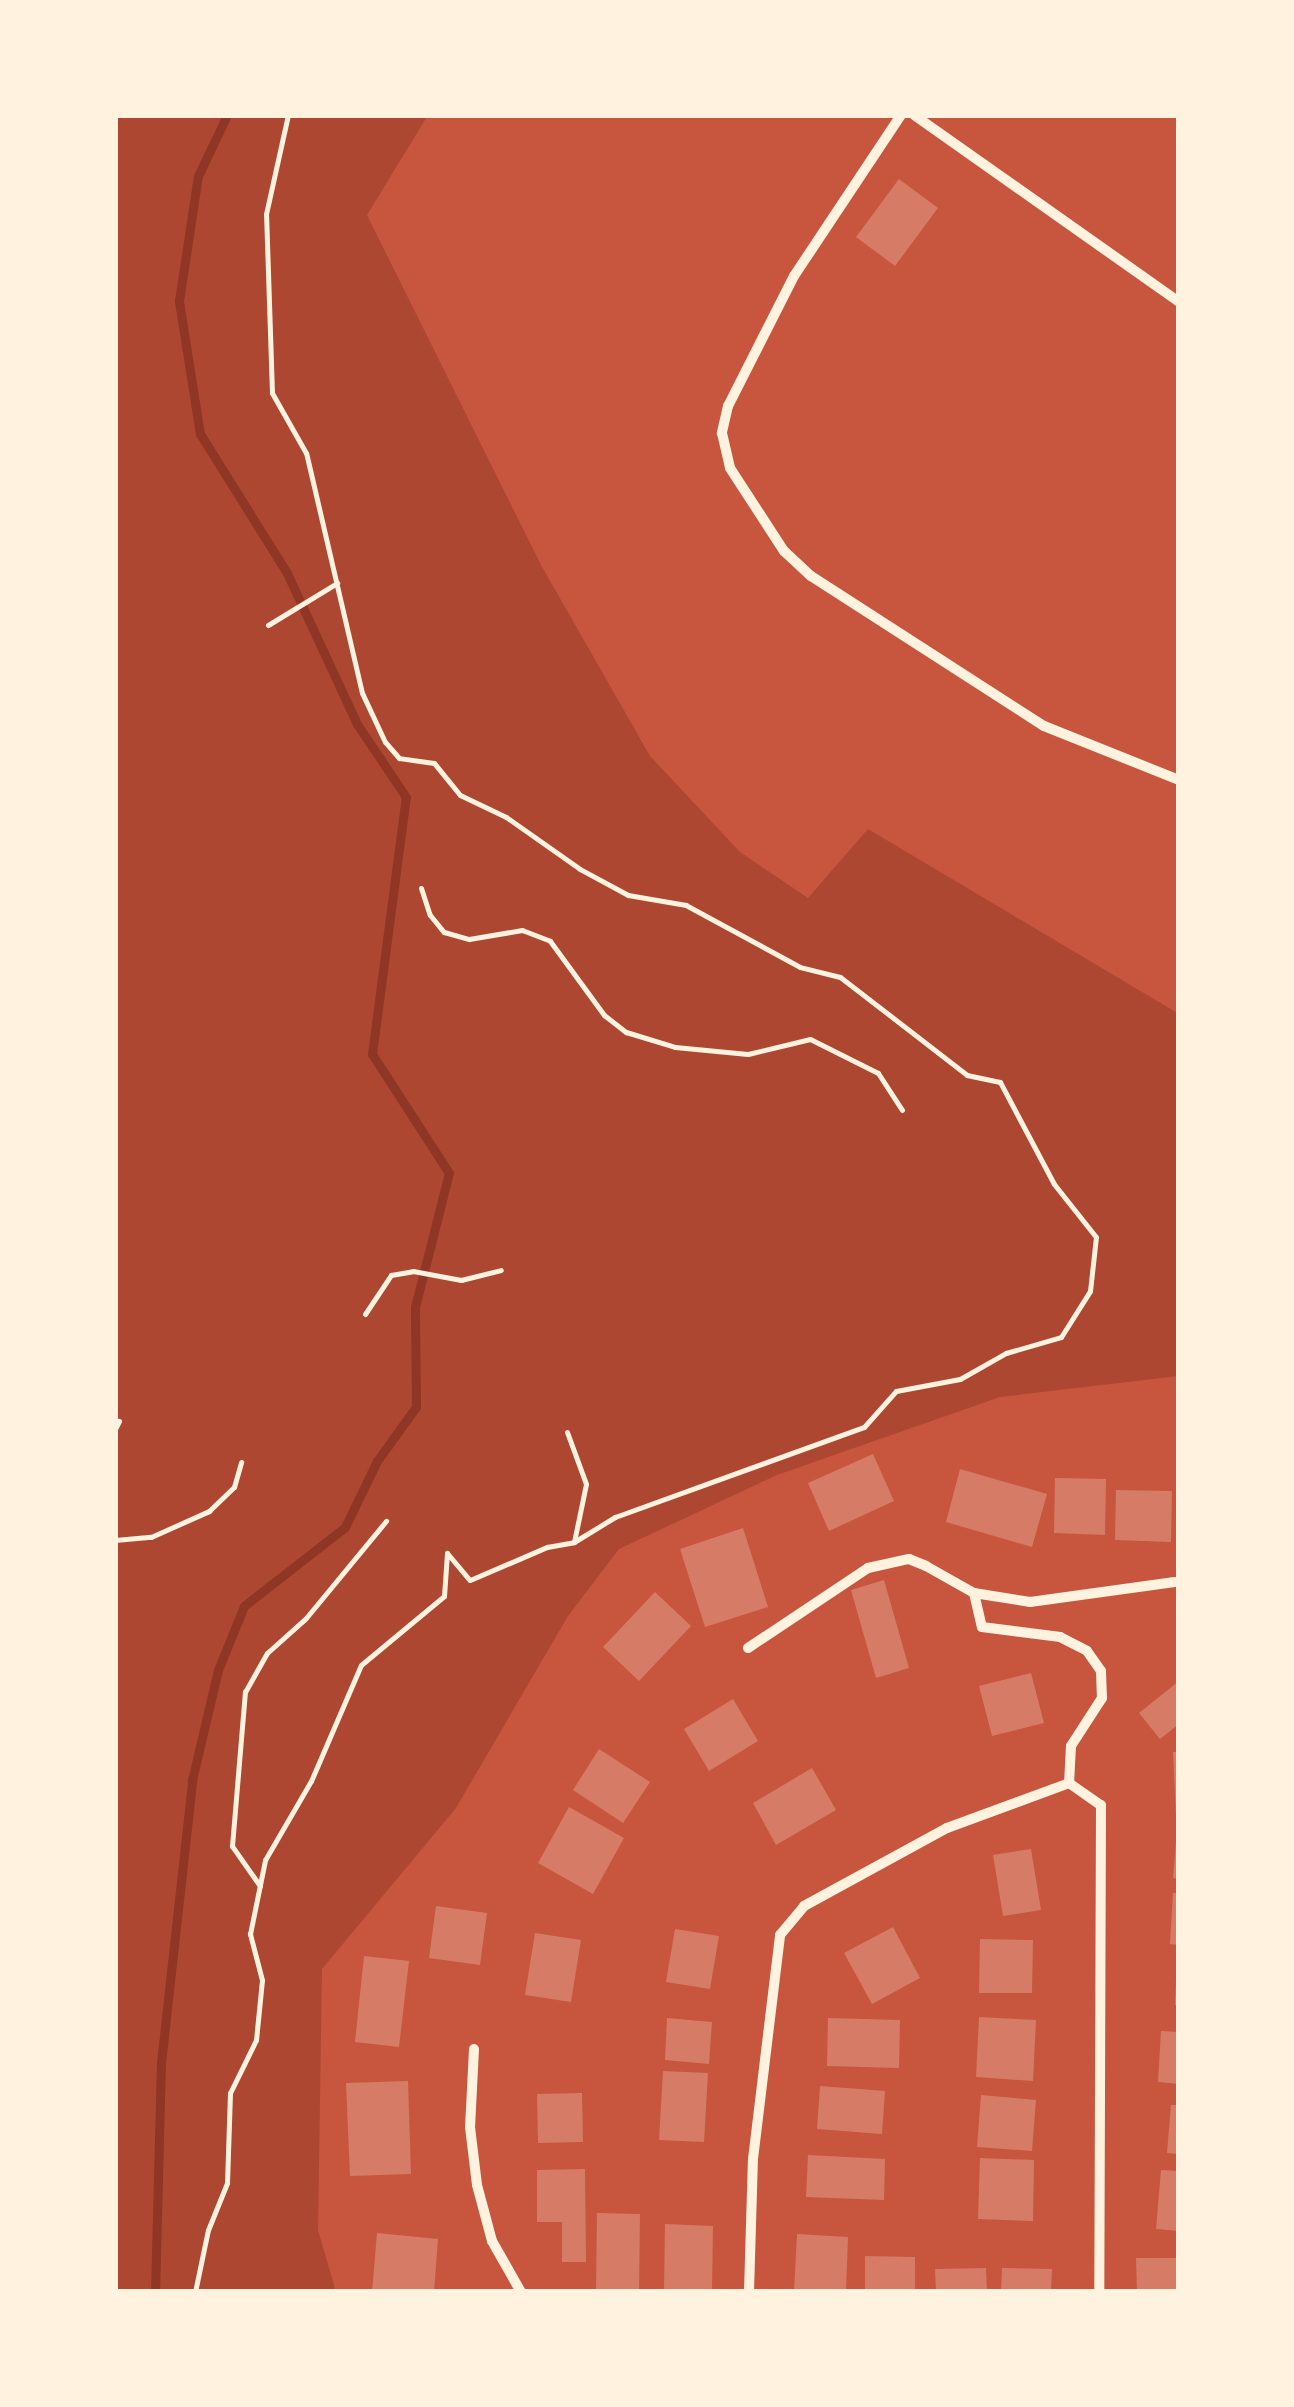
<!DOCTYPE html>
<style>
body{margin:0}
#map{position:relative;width:1294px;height:2407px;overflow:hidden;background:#c8553d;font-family:"Archivo Narrow",sans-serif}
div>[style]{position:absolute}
.green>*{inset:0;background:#ae4732}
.stream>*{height:9px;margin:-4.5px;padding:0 4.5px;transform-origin:4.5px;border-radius:4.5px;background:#8f3625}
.building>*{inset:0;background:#d67c66}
.path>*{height:5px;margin:-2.5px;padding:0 2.5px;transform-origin:2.5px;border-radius:2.5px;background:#fff3e0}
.minor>*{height:10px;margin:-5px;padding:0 5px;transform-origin:5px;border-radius:5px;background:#fff3e0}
span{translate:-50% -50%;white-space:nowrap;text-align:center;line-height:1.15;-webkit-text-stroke:8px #fff3e0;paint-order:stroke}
.frame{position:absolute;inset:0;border:118px solid #fff3e0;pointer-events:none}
</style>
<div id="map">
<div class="green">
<i style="clip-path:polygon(115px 115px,428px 115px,367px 215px,541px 565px,650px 756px,740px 852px,808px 898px,868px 829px,1179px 1014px,1179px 1376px,1000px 1397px,777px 1475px,619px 1549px,568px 1616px,456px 1808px,322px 1969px,318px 2230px,336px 2292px,115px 2292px)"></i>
</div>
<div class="stream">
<i style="left:155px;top:2292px;width:229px;rotate:-88.5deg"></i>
<i style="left:161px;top:2063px;width:285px;rotate:-83.7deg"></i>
<i style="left:192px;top:1780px;width:113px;rotate:-76.7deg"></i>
<i style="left:218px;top:1670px;width:69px;rotate:-67.9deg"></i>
<i style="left:244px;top:1606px;width:128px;rotate:-38deg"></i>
<i style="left:345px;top:1527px;width:73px;rotate:-64.1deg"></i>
<i style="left:377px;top:1461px;width:67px;rotate:-54.2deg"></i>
<i style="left:416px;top:1407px;width:100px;rotate:-90.6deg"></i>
<i style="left:415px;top:1307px;width:138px;rotate:-75.8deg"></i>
<i style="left:449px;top:1173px;width:142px;rotate:-122.9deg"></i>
<i style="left:372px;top:1054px;width:259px;rotate:-82.5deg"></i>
<i style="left:406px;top:797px;width:88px;rotate:-123.9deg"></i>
<i style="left:357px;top:724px;width:166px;rotate:-114.9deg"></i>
<i style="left:287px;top:573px;width:164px;rotate:-122deg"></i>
<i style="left:200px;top:434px;width:135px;rotate:-99deg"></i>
<i style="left:179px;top:301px;width:126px;rotate:-81.4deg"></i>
<i style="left:198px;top:176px;width:68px;rotate:-64.6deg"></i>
</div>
<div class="building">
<i style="clip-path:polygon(899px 179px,938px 208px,895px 266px,856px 237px)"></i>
<i style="clip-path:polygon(873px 1454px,894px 1501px,829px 1531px,808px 1483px)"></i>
<i style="clip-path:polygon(960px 1469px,1047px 1494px,1032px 1547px,946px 1522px)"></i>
<i style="clip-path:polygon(1055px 1478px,1106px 1479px,1105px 1535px,1054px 1533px)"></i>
<i style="clip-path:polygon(1116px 1490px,1172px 1491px,1171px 1542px,1115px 1540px)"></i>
<i style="clip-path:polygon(743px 1528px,768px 1607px,705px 1627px,680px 1549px)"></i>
<i style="clip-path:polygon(884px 1580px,909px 1668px,876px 1678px,851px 1590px)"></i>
<i style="clip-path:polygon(655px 1592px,691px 1626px,639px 1681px,603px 1647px)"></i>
<i style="clip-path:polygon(1031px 1673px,1044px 1723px,992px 1736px,979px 1686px)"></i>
<i style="clip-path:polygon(1179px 1681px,1179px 1724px,1160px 1739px,1139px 1713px)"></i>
<i style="clip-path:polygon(733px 1699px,758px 1741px,709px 1771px,684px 1729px)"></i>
<i style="clip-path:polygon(599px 1749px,650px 1782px,623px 1823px,573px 1790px)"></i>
<i style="clip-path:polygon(1173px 1752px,1179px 1752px,1179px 1816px,1176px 1816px)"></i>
<i style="clip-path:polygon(812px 1768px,836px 1810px,776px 1845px,753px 1803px)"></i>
<i style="clip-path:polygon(569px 1807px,624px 1838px,593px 1894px,538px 1863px)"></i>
<i style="clip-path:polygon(1176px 1841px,1179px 1841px,1179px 1879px,1173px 1878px)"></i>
<i style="clip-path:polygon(1031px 1849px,1041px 1910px,1003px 1916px,993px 1855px)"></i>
<i style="clip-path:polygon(1173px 1893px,1179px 1893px,1179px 1945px,1170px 1944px)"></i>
<i style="clip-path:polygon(436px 1906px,487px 1913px,480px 1965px,429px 1958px)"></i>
<i style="clip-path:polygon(893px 1927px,920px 1978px,872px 2004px,844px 1953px)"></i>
<i style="clip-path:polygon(675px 1929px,719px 1936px,710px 1989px,666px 1982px)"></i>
<i style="clip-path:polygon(535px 1933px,581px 1940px,571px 2002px,525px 1995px)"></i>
<i style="clip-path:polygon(980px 1939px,1033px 1940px,1032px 1993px,979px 1993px)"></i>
<i style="clip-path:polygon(364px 1956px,409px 1961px,399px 2047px,355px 2042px)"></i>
<i style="clip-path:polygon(1176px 1980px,1179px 1980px,1179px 2005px,1175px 2005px)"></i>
<i style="clip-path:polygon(979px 2017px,1036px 2020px,1033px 2081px,976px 2077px)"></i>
<i style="clip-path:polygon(667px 2018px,712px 2022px,709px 2064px,665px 2060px)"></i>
<i style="clip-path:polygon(828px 2018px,900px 2020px,899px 2068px,827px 2066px)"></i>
<i style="clip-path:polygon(1161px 2031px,1179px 2032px,1179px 2084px,1158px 2082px)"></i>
<i style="clip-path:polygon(663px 2071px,708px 2073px,704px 2142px,659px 2140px)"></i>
<i style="clip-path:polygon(408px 2081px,411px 2174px,350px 2176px,346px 2083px)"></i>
<i style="clip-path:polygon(820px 2086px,885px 2091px,882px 2134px,817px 2129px)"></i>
<i style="clip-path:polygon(582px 2093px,583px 2142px,538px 2143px,537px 2094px)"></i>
<i style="clip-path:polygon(981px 2095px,1036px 2100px,1032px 2151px,977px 2147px)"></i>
<i style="clip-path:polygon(1171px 2105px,1179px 2105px,1179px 2154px,1167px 2153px)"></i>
<i style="clip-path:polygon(808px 2155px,885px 2159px,884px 2200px,806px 2197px)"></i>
<i style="clip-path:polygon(980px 2158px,1034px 2160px,1033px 2221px,978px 2219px)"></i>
<i style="clip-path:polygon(585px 2169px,586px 2262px,562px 2262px,562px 2222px,537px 2222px,537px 2170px)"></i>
<i style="clip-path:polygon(1161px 2170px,1179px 2171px,1179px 2231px,1156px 2229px)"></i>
<i style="clip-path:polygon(597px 2213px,640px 2214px,639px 2292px,596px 2292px)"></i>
<i style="clip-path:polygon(665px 2224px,713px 2226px,712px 2292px,664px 2292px)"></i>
<i style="clip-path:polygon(377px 2233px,438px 2239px,434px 2292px,372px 2292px)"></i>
<i style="clip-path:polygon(797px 2234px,848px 2237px,846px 2292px,794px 2292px)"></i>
<i style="clip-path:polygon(865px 2256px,915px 2257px,915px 2292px,865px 2292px)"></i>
<i style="clip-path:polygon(1136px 2258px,1179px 2258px,1179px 2292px,1137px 2292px)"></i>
<i style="clip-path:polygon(986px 2268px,987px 2292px,936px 2292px,935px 2269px)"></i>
<i style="clip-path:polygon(1002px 2268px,1052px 2269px,1051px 2292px,1001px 2292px)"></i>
</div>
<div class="path">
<i style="left:268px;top:625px;width:81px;rotate:-31.3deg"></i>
<i style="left:421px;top:888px;width:28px;rotate:72deg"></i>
<i style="left:430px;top:915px;width:22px;rotate:51deg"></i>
<i style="left:444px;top:932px;width:26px;rotate:16deg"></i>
<i style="left:469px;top:939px;width:54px;rotate:-9.6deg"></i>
<i style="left:522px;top:930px;width:30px;rotate:21deg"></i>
<i style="left:550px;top:941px;width:92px;rotate:53.9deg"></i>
<i style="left:604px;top:1015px;width:28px;rotate:38deg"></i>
<i style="left:626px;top:1032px;width:51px;rotate:17deg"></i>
<i style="left:675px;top:1047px;width:73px;rotate:5.5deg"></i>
<i style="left:748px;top:1054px;width:64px;rotate:-13.6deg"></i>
<i style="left:810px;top:1039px;width:76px;rotate:26.6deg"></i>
<i style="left:878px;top:1073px;width:44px;rotate:57deg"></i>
<i style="left:365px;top:1314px;width:47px;rotate:-56.3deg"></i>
<i style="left:391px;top:1275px;width:22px;rotate:-10deg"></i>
<i style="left:413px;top:1271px;width:49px;rotate:10.6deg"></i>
<i style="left:461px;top:1280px;width:41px;rotate:-14deg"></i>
<i style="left:115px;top:1429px;width:9px;rotate:-63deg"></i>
<i style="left:567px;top:1432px;width:55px;rotate:69.9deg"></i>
<i style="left:586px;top:1484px;width:59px;rotate:101.7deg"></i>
<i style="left:115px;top:1540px;width:36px;rotate:-5deg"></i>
<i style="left:151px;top:1537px;width:64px;rotate:-24.1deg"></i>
<i style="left:209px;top:1511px;width:35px;rotate:-44deg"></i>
<i style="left:234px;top:1487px;width:26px;rotate:-74deg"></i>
<i style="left:260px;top:1886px;width:49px;rotate:-125deg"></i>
<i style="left:232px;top:1846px;width:155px;rotate:-85.2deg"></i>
<i style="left:245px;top:1692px;width:45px;rotate:-60.6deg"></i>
<i style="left:267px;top:1653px;width:52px;rotate:-41.9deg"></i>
<i style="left:306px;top:1618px;width:126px;rotate:-50.5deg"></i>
<i style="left:195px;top:2292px;width:63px;rotate:-78.2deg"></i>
<i style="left:208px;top:2230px;width:51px;rotate:-68deg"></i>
<i style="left:227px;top:2183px;width:90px;rotate:-88.1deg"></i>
<i style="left:230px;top:2093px;width:59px;rotate:-63.9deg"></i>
<i style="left:256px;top:2040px;width:60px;rotate:-84.3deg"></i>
<i style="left:262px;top:1980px;width:48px;rotate:-104.6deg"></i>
<i style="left:250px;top:1934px;width:76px;rotate:-78.5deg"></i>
<i style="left:265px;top:1860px;width:91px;rotate:-59.8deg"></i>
<i style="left:311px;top:1781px;width:126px;rotate:-66.7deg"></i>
<i style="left:361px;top:1665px;width:108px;rotate:-39.7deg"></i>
<i style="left:444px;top:1596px;width:43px;rotate:-86deg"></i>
<i style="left:447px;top:1553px;width:35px;rotate:50deg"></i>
<i style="left:470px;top:1580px;width:84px;rotate:-23.2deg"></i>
<i style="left:547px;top:1547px;width:27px;rotate:-10deg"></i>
<i style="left:574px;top:1542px;width:48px;rotate:-31.4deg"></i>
<i style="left:615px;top:1517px;width:265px;rotate:-19.9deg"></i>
<i style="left:864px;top:1427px;width:48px;rotate:-48.4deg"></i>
<i style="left:896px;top:1391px;width:65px;rotate:-10.6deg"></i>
<i style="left:960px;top:1379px;width:53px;rotate:-29.5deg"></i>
<i style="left:1006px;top:1353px;width:57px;rotate:-16.2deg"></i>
<i style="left:1061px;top:1337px;width:54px;rotate:-57.8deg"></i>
<i style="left:1090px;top:1291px;width:54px;rotate:-83.7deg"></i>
<i style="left:1096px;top:1237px;width:68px;rotate:-128.4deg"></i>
<i style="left:1054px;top:1184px;width:115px;rotate:-117.9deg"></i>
<i style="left:1000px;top:1082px;width:34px;rotate:-168deg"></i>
<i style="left:967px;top:1075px;width:160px;rotate:-142.3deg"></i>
<i style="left:840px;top:977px;width:41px;rotate:-166deg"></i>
<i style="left:800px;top:967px;width:130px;rotate:-151.5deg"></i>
<i style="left:686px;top:905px;width:59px;rotate:-170.2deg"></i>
<i style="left:628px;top:895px;width:55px;rotate:-151.6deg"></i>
<i style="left:580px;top:869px;width:90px;rotate:-144.9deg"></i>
<i style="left:506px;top:817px;width:51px;rotate:-154.4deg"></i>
<i style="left:460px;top:795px;width:41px;rotate:-129.1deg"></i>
<i style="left:434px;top:763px;width:35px;rotate:-172deg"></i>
<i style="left:399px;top:758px;width:21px;rotate:-131deg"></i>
<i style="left:385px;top:742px;width:54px;rotate:-115.1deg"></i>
<i style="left:362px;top:693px;width:246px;rotate:-103.1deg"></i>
<i style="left:306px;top:453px;width:69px;rotate:-119.5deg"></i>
<i style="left:272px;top:393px;width:179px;rotate:-91.9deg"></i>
<i style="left:266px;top:214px;width:101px;rotate:-77.5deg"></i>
</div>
<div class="minor">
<i style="left:901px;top:115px;width:193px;rotate:123.6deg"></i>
<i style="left:794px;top:276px;width:146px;rotate:116.9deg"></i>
<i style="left:728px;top:406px;width:28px;rotate:103deg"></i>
<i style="left:722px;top:433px;width:36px;rotate:77deg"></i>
<i style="left:730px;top:468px;width:99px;rotate:57deg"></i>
<i style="left:784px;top:551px;width:37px;rotate:43deg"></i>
<i style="left:811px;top:576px;width:277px;rotate:32.8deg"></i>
<i style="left:1044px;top:726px;width:145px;rotate:21.8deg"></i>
<i style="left:914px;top:115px;width:324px;rotate:35.2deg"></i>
<i style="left:974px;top:1593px;width:57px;rotate:9.1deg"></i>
<i style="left:1030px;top:1602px;width:146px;rotate:-7.9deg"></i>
<i style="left:748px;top:1648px;width:144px;rotate:-33.7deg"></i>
<i style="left:868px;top:1568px;width:42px;rotate:-12.4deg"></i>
<i style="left:909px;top:1559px;width:18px;rotate:22deg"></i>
<i style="left:926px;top:1566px;width:55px;rotate:29.4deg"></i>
<i style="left:974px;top:1593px;width:35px;rotate:77deg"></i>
<i style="left:982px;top:1627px;width:79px;rotate:7.3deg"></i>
<i style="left:1060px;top:1637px;width:30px;rotate:27deg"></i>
<i style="left:1087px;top:1651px;width:24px;rotate:55deg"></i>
<i style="left:1101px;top:1671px;width:27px;rotate:88deg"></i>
<i style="left:1102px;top:1698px;width:57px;rotate:122.9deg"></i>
<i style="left:1071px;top:1746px;width:37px;rotate:93deg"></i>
<i style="left:474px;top:2049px;width:78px;rotate:92.9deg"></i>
<i style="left:470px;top:2127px;width:58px;rotate:83.1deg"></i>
<i style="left:477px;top:2185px;width:58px;rotate:75deg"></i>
<i style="left:492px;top:2241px;width:59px;rotate:60.4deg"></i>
<i style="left:749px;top:2292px;width:133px;rotate:-88.3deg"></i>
<i style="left:753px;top:2159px;width:226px;rotate:-83.1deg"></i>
<i style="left:780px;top:1935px;width:38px;rotate:-50deg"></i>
<i style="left:804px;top:1906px;width:163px;rotate:-28.6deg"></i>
<i style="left:947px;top:1828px;width:130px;rotate:-20.2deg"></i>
<i style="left:1069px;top:1783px;width:39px;rotate:35deg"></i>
<i style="left:1101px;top:1805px;width:487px;rotate:90.2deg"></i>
</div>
<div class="frame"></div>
</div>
